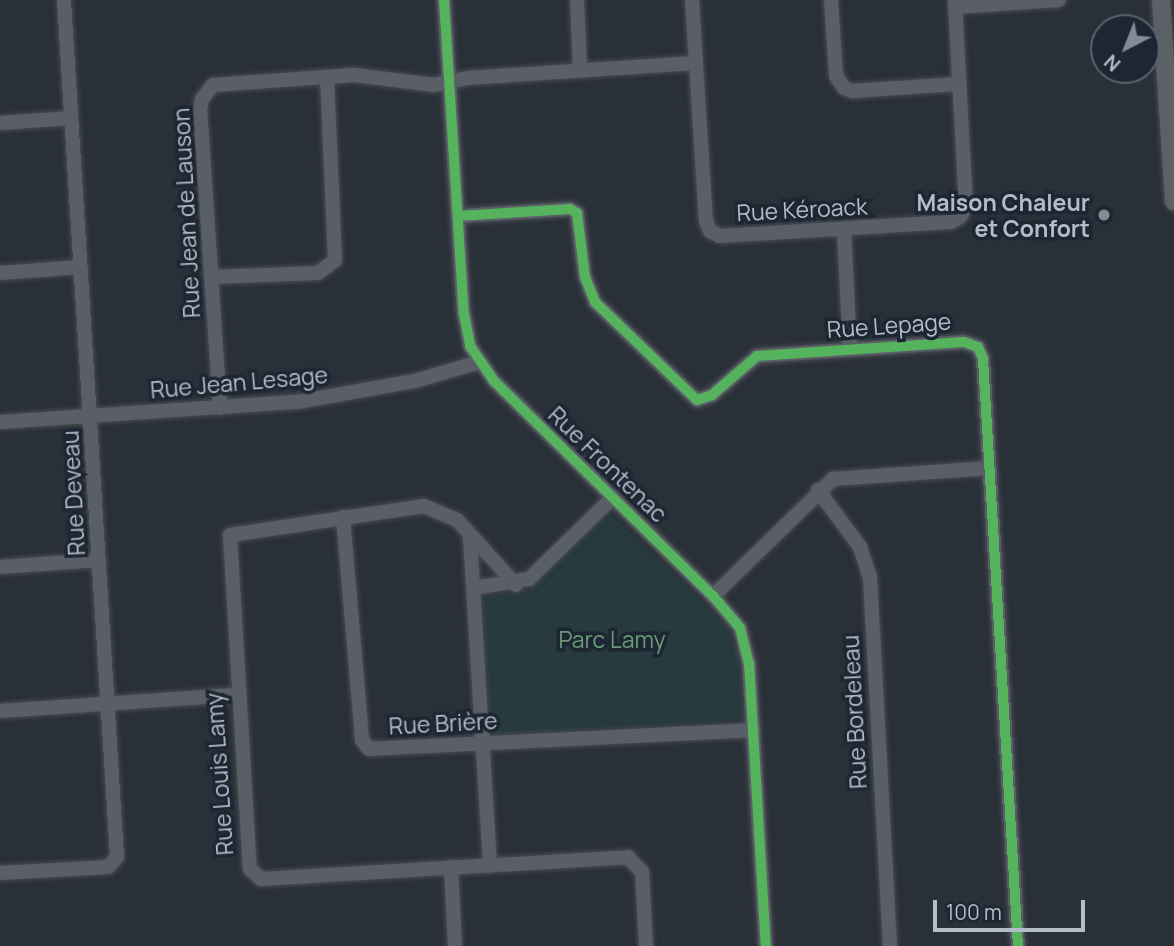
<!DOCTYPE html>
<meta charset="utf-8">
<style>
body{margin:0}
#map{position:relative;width:1174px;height:946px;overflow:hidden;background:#2a3038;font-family:Manrope,sans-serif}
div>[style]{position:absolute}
.green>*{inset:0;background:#273a3e}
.roads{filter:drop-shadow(0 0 2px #484c53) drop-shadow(0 0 2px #484c53)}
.minor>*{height:14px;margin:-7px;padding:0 7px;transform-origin:7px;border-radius:7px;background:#5a5e66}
.major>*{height:18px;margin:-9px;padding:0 9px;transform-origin:9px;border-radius:9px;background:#5c6168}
.cycleway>*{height:10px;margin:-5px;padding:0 5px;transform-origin:5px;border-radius:5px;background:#56b35d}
.dots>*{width:19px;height:19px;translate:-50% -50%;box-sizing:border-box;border:4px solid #1d2633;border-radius:50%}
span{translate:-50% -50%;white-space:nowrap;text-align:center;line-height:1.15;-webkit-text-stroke:7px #1d2633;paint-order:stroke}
.poi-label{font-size:23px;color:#b4bcc9;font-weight:700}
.right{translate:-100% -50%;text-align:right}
.street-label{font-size:23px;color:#b4bcc9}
.park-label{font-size:23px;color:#6b9a76}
.north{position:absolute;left:1090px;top:14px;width:70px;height:70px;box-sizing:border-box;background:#1d2633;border:2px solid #59626f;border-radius:50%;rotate:222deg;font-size:19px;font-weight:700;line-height:28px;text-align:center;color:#b4bcc9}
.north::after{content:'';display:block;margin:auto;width:24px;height:32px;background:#848b96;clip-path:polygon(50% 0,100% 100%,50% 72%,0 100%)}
.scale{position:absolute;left:933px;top:900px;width:152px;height:32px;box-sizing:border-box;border:4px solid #b4bcc9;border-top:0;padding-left:9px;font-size:21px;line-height:24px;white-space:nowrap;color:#b4bcc9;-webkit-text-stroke:5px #1d2633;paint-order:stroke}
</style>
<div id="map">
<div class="green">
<i style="clip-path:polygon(609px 512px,728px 628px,738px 654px,743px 720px,491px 735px,483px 597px,531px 589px)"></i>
</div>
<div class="roads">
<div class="minor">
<i style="left:444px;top:0;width:315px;rotate:86.4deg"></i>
<i style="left:464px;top:314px;width:33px;rotate:79deg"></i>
<i style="left:470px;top:346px;width:42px;rotate:55.6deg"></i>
<i style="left:494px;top:381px;width:307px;rotate:44.5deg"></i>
<i style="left:713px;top:596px;width:42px;rotate:49.8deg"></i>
<i style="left:740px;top:628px;width:36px;rotate:76deg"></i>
<i style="left:749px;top:663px;width:284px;rotate:86.6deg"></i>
<i style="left:577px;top:0;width:70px;rotate:87.5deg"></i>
<i style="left:692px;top:0;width:221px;rotate:86.4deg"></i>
<i style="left:706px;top:221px;width:11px;rotate:68deg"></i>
<i style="left:710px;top:231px;width:11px;rotate:27deg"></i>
<i style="left:720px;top:236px;width:231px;rotate:-3.5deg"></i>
<i style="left:951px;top:222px;width:10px;rotate:-29deg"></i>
<i style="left:960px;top:217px;width:13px;rotate:-61deg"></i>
<i style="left:966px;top:206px;width:206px;rotate:-93.1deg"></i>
<i style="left:831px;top:0;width:76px;rotate:86.2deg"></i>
<i style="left:836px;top:76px;width:14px;rotate:56deg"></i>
<i style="left:844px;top:88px;width:9px;rotate:21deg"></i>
<i style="left:852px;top:91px;width:106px;rotate:-3.8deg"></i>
<i style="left:955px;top:7px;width:104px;rotate:-3.9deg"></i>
<i style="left:0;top:123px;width:71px;rotate:-4deg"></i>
<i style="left:458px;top:216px;width:112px;rotate:-3.6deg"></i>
<i style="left:570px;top:209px;width:8px;rotate:30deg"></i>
<i style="left:577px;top:213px;width:64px;rotate:82.9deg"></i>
<i style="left:585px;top:277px;width:27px;rotate:68deg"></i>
<i style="left:595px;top:302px;width:141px;rotate:43.9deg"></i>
<i style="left:697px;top:400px;width:16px;rotate:-18deg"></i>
<i style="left:712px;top:395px;width:60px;rotate:-40.9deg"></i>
<i style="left:757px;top:356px;width:207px;rotate:-3.9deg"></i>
<i style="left:964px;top:342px;width:15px;rotate:20deg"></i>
<i style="left:978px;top:347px;width:13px;rotate:67deg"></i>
<i style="left:983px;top:359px;width:588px;rotate:86.59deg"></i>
<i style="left:844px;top:230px;width:118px;rotate:87.1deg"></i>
<i style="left:0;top:273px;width:81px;rotate:-4.2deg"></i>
<i style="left:212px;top:277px;width:106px;rotate:-2.2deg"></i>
<i style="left:318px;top:273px;width:21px;rotate:-37deg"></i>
<i style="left:335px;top:260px;width:183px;rotate:-92.5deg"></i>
<i style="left:220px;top:408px;width:299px;rotate:-93.8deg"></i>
<i style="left:200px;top:110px;width:11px;rotate:-80deg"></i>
<i style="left:202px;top:99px;width:18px;rotate:-52deg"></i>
<i style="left:213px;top:85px;width:141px;rotate:-4.1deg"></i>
<i style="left:354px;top:75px;width:81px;rotate:7.1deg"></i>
<i style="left:434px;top:85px;width:35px;rotate:-12deg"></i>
<i style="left:468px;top:78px;width:227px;rotate:-3.8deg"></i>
<i style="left:0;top:422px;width:298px;rotate:-3.9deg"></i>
<i style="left:297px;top:402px;width:120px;rotate:-10.1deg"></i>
<i style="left:415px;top:381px;width:67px;rotate:-16.5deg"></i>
<i style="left:818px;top:490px;width:71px;rotate:53.6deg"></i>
<i style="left:860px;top:547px;width:32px;rotate:72deg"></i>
<i style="left:870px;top:577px;width:370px;rotate:86.9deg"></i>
<i style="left:343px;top:517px;width:224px;rotate:85.1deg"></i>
<i style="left:362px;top:740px;width:11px;rotate:52deg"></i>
<i style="left:369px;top:749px;width:385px;rotate:-2.8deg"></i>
<i style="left:470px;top:538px;width:328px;rotate:86.5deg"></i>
<i style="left:0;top:567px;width:99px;rotate:-4deg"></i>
<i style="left:516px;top:585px;width:88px;rotate:-132.2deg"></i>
<i style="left:457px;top:520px;width:36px;rotate:-157deg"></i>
<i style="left:424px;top:506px;width:196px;rotate:171.5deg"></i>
<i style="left:230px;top:535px;width:335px;rotate:86.6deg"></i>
<i style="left:250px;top:869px;width:15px;rotate:42deg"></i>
<i style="left:261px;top:879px;width:368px;rotate:-3.4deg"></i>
<i style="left:628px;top:857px;width:21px;rotate:47deg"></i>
<i style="left:642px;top:872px;width:74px;rotate:86.9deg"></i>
<i style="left:474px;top:588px;width:56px;rotate:-9.3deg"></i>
<i style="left:529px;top:579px;width:117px;rotate:-44.3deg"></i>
<i style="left:713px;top:596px;width:168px;rotate:-44.3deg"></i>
<i style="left:833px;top:479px;width:157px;rotate:-4deg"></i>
<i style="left:0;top:711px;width:238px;rotate:-3.9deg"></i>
<i style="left:451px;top:867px;width:79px;rotate:87.1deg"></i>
<i style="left:0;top:873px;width:108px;rotate:-3.2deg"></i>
<i style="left:108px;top:867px;width:13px;rotate:-48deg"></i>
<i style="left:117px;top:857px;width:859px;rotate:-93.54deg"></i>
</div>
<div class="major">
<i style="left:1161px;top:0;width:202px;rotate:86.3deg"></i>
</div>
</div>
<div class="cycleway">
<i style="left:444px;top:0;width:315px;rotate:86.4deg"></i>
<i style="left:464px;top:314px;width:33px;rotate:79deg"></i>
<i style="left:470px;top:346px;width:42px;rotate:55.6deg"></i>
<i style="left:494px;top:381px;width:307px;rotate:44.5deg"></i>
<i style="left:713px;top:596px;width:42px;rotate:49.8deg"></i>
<i style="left:740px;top:628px;width:36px;rotate:76deg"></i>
<i style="left:749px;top:663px;width:284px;rotate:86.6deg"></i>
<i style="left:458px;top:216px;width:112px;rotate:-3.6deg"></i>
<i style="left:570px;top:209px;width:8px;rotate:30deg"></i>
<i style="left:577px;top:213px;width:64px;rotate:82.9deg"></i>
<i style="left:585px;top:277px;width:27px;rotate:68deg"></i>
<i style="left:595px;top:302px;width:141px;rotate:43.9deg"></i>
<i style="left:697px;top:400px;width:16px;rotate:-18deg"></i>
<i style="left:712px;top:395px;width:60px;rotate:-40.9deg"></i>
<i style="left:757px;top:356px;width:207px;rotate:-3.9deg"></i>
<i style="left:964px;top:342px;width:15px;rotate:20deg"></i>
<i style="left:978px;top:347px;width:13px;rotate:67deg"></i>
<i style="left:983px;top:359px;width:588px;rotate:86.59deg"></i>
</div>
<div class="dots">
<i style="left:1104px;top:215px;background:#848b96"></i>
</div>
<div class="poi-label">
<span class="right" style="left:1090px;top:215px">Maison Chaleur<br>et Confort</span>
</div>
<div class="street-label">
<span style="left:802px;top:209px;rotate:-3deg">Rue Kéroack</span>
<span style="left:186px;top:213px;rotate:-93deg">Rue Jean de Lauson</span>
<span style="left:889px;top:325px;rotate:-4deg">Rue Lepage</span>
<span style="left:239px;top:382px;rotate:-5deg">Rue Jean Lesage</span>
<span style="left:608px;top:464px;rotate:44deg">Rue Frontenac</span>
<span style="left:73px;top:493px;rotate:-93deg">Rue Deveau</span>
<span style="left:854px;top:712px;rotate:-93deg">Rue Bordeleau</span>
<span style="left:443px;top:723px;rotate:-3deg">Rue Brière</span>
<span style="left:219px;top:774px;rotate:-94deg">Rue Louis Lamy</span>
</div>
<div class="park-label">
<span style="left:612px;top:639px">Parc Lamy</span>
</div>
<div class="north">N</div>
<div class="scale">100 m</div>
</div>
